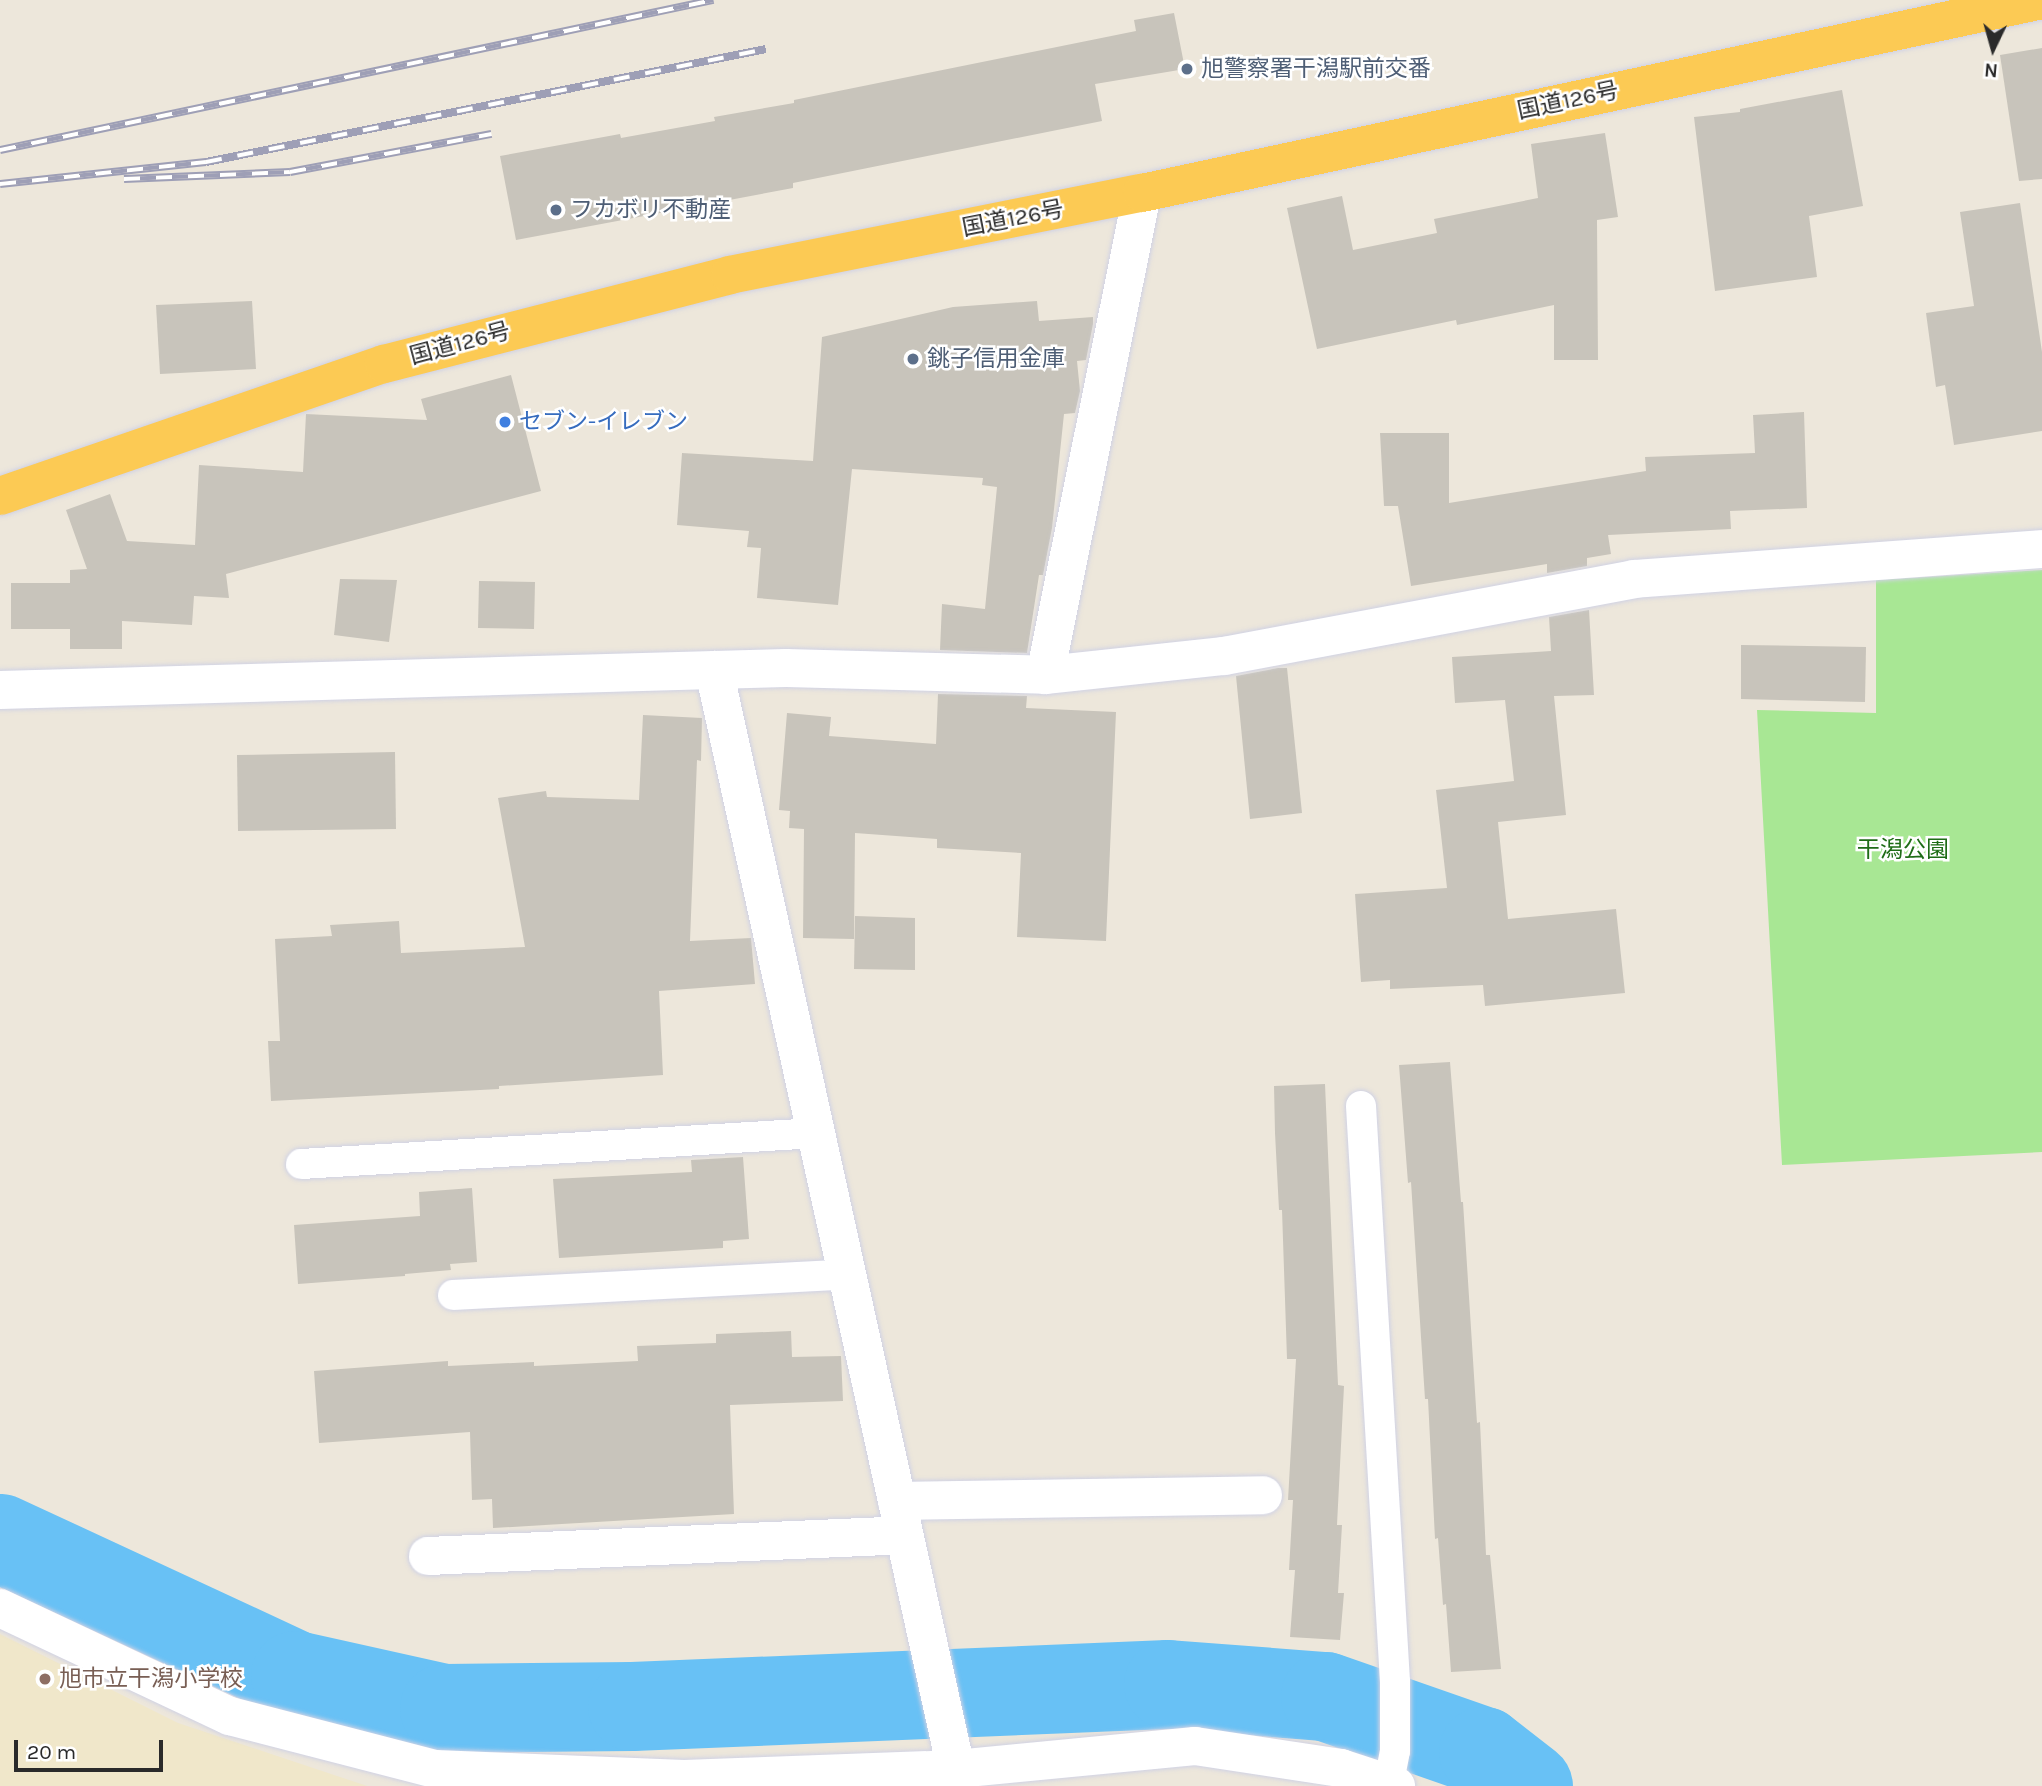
<!DOCTYPE html>
<meta charset="utf-8">
<style>
body{margin:0}
#map{position:relative;width:2042px;height:1786px;overflow:hidden;background:#ede7db;font-family:Karla,"Noto Sans JP",sans-serif}
div>[style]{position:absolute}
.education>*{inset:0;background:#f0e7ca}
.green>*{inset:0;background:#a8e794}
.river>*{height:89px;margin:-44.5px;padding:0 44.5px;transform-origin:44.5px;border-radius:44.5px;background:#68c1f5}
.building>*{inset:0;background:#c8c4bb}
.roads{filter:drop-shadow(0 0 2px #d0d2e4) drop-shadow(0 0 2px #d0d2e4)}
.service>*{height:30px;margin:-15px;padding:0 15px;transform-origin:15px;border-radius:15px;background:#fff}
.minor>*{height:38px;margin:-19px;padding:0 19px;transform-origin:19px;border-radius:19px;background:#fff}
.trunk>*{height:38px;margin:-19px;padding:0 19px;transform-origin:19px;border-radius:19px;background:#fcca54}
.rail>*{height:8px;margin-top:-4px;transform-origin:0;background:repeating-linear-gradient(90deg,#fff 0 16px,#9e9fb6 0 32px);box-sizing:border-box;border-block:2px solid #9e9fb6}
.dots>*{width:19px;height:19px;translate:-50% -50%;box-sizing:border-box;border:4px solid #fff;border-radius:50%}
span{translate:-50% -50%;white-space:nowrap;text-align:center;line-height:1.15;-webkit-text-stroke:5px #fff;paint-order:stroke}
.service-label{font-size:23px;color:#4e5e75}
.left{translate:0 -50%;text-align:left}
.street-label{font-size:23px;color:#2a2a2a}
.shop-label{font-size:23px;color:#366cbe}
.park-label{font-size:23px;color:#1e6c16}
.education-label{font-size:23px;color:#785e54}
.north{position:absolute;left:1958px;top:14px;width:70px;height:70px;-webkit-text-stroke:5px #fff;paint-order:stroke;rotate:185deg;font-size:19px;font-weight:700;line-height:28px;text-align:center;color:#2a2a2a}
.north::after{content:'';display:block;margin:auto;width:24px;height:32px;background:#2a2a2a;clip-path:polygon(50% 0,100% 100%,50% 72%,0 100%)}
.scale{position:absolute;left:14px;top:1740px;width:149px;height:32px;box-sizing:border-box;border:4px solid #2a2a2a;border-top:0;padding-left:9px;font-size:21px;line-height:24px;white-space:nowrap;color:#2a2a2a;-webkit-text-stroke:5px #fff;paint-order:stroke}
</style>
<div id="map">
<div class="education">
<i style="clip-path:polygon(0 1634px,178px 1723px,367px 1786px,0 1786px)"></i>
</div>
<div class="green">
<i style="clip-path:polygon(2042px 570px,2042px 1152px,1782px 1165px,1757px 710px,1876px 713px,1876px 580px)"></i>
</div>
<div class="river">
<i style="left:0;top:1538px;width:325px;rotate:24.9deg"></i>
<i style="left:295px;top:1675px;width:153px;rotate:12.5deg"></i>
<i style="left:444px;top:1708px;width:188px;rotate:-0.6deg"></i>
<i style="left:632px;top:1706px;width:536px;rotate:-2.35deg"></i>
<i style="left:1168px;top:1684px;width:157px;rotate:4.4deg"></i>
<i style="left:1325px;top:1696px;width:167px;rotate:19.2deg"></i>
<i style="left:1483px;top:1751px;width:57px;rotate:37.9deg"></i>
</div>
<div class="building">
<i style="clip-path:polygon(1174px 13px,1185px 69px,1095px 84px,1102px 121px,793px 183px,793px 188px,516px 240px,500px 156px,620px 134px,621px 138px,715px 121px,714px 117px,794px 103px,794px 100px,1136px 31px,1134px 20px)"></i>
<i style="clip-path:polygon(2042px 48px,2042px 179px,2019px 181px,2000px 55px)"></i>
<i style="clip-path:polygon(1842px 90px,1863px 206px,1809px 216px,1817px 277px,1715px 291px,1694px 117px,1740px 112px,1740px 109px)"></i>
<i style="clip-path:polygon(1605px 133px,1618px 217px,1597px 220px,1598px 360px,1554px 360px,1554px 305px,1457px 325px,1456px 320px,1317px 349px,1287px 208px,1342px 196px,1353px 250px,1437px 233px,1434px 219px,1538px 198px,1531px 144px)"></i>
<i style="clip-path:polygon(2020px 203px,2042px 352px,2042px 431px,1954px 445px,1945px 385px,1936px 387px,1926px 313px,1974px 306px,1960px 212px)"></i>
<i style="clip-path:polygon(252px 301px,256px 369px,160px 374px,156px 305px)"></i>
<i style="clip-path:polygon(1037px 301px,1039px 321px,1093px 317px,1093px 324px,1086px 360px,1077px 361px,1080px 391px,1075px 413px,1064px 414px,1052px 528px,1043px 575px,1039px 575px,1027px 653px,940px 650px,942px 604px,985px 609px,997px 487px,982px 485px,983px 478px,852px 469px,838px 605px,757px 598px,761px 548px,747px 547px,749px 531px,677px 525px,682px 453px,813px 461px,822px 337px,953px 307px)"></i>
<i style="clip-path:polygon(511px 375px,541px 491px,226px 574px,229px 598px,194px 596px,192px 625px,122px 621px,122px 649px,70px 649px,70px 629px,11px 629px,11px 583px,70px 583px,70px 570px,87px 569px,66px 510px,110px 494px,127px 541px,195px 545px,199px 465px,303px 472px,306px 414px,427px 420px,421px 399px)"></i>
<i style="clip-path:polygon(1804px 412px,1807px 508px,1730px 511px,1731px 529px,1608px 535px,1611px 554px,1587px 558px,1587px 566px,1547px 573px,1547px 564px,1411px 586px,1398px 506px,1384px 506px,1380px 433px,1449px 433px,1449px 503px,1646px 471px,1645px 457px,1755px 453px,1753px 415px)"></i>
<i style="clip-path:polygon(340px 579px,397px 580px,389px 642px,334px 635px)"></i>
<i style="clip-path:polygon(479px 581px,535px 582px,534px 629px,478px 628px)"></i>
<i style="clip-path:polygon(1589px 610px,1594px 695px,1554px 696px,1566px 815px,1498px 822px,1508px 919px,1616px 909px,1625px 993px,1485px 1006px,1483px 985px,1390px 989px,1390px 980px,1361px 982px,1355px 894px,1447px 888px,1436px 790px,1514px 781px,1505px 700px,1455px 703px,1452px 657px,1551px 651px,1549px 617px)"></i>
<i style="clip-path:polygon(1741px 645px,1866px 647px,1865px 702px,1741px 699px)"></i>
<i style="clip-path:polygon(1278px 668px,1287px 668px,1302px 813px,1250px 819px,1236px 676px)"></i>
<i style="clip-path:polygon(938px 694px,1027px 696px,1026px 708px,1116px 712px,1106px 941px,1017px 937px,1021px 853px,937px 848px,937px 839px,855px 833px,854px 939px,803px 938px,804px 829px,789px 828px,790px 811px,779px 810px,787px 713px,831px 717px,829px 736px,936px 744px)"></i>
<i style="clip-path:polygon(643px 715px,702px 718px,701px 761px,697px 760px,690px 941px,751px 938px,755px 984px,659px 991px,663px 1075px,499px 1086px,499px 1089px,271px 1101px,268px 1041px,280px 1041px,275px 939px,332px 936px,330px 925px,399px 921px,401px 953px,525px 947px,498px 798px,546px 791px,547px 797px,639px 800px)"></i>
<i style="clip-path:polygon(395px 752px,396px 829px,238px 831px,237px 755px)"></i>
<i style="clip-path:polygon(855px 916px,915px 918px,915px 970px,854px 969px)"></i>
<i style="clip-path:polygon(1450px 1062px,1461px 1202px,1463px 1202px,1477px 1423px,1480px 1422px,1486px 1555px,1490px 1555px,1501px 1669px,1451px 1672px,1446px 1604px,1443px 1605px,1438px 1538px,1435px 1539px,1428px 1399px,1425px 1399px,1411px 1182px,1408px 1183px,1399px 1065px)"></i>
<i style="clip-path:polygon(1325px 1084px,1338px 1385px,1344px 1386px,1337px 1525px,1342px 1525px,1338px 1593px,1344px 1593px,1340px 1640px,1290px 1637px,1295px 1570px,1289px 1570px,1293px 1500px,1288px 1500px,1296px 1359px,1287px 1359px,1282px 1210px,1279px 1210px,1275px 1133px,1274px 1086px)"></i>
<i style="clip-path:polygon(743px 1157px,749px 1239px,723px 1241px,723px 1248px,559px 1258px,553px 1179px,692px 1172px,691px 1160px)"></i>
<i style="clip-path:polygon(472px 1188px,477px 1262px,450px 1264px,451px 1270px,405px 1274px,405px 1276px,298px 1284px,294px 1225px,420px 1216px,419px 1192px)"></i>
<i style="clip-path:polygon(791px 1331px,792px 1357px,841px 1356px,843px 1401px,730px 1405px,734px 1514px,493px 1528px,492px 1499px,472px 1500px,470px 1432px,319px 1443px,314px 1371px,448px 1361px,448px 1366px,534px 1362px,534px 1366px,638px 1361px,637px 1346px,716px 1343px,716px 1334px)"></i>
</div>
<div class="roads">
<div class="service">
<i style="left:1361px;top:1106px;width:577px;rotate:86.62deg"></i>
<i style="left:1395px;top:1682px;width:69px;rotate:90deg"></i>
<i style="left:1395px;top:1751px;width:33px;rotate:101deg"></i>
<i style="left:301px;top:1164px;width:516px;rotate:-3.44deg"></i>
<i style="left:453px;top:1295px;width:397px;rotate:-3deg"></i>
</div>
<div class="minor">
<i style="left:714px;top:670px;width:1125px;rotate:77.58deg"></i>
<i style="left:1045px;top:675px;width:492px;rotate:-78.6deg"></i>
<i style="left:0;top:690px;width:786px;rotate:-1.6deg"></i>
<i style="left:786px;top:668px;width:259px;rotate:1.5deg"></i>
<i style="left:1045px;top:675px;width:180px;rotate:-6.1deg"></i>
<i style="left:1224px;top:656px;width:417px;rotate:-10.6deg"></i>
<i style="left:1634px;top:579px;width:409px;rotate:-4.2deg"></i>
<i style="left:897px;top:1501px;width:366px;rotate:-0.9deg"></i>
<i style="left:428px;top:1556px;width:476px;rotate:-2.5deg"></i>
<i style="left:0;top:1608px;width:254px;rotate:25.2deg"></i>
<i style="left:230px;top:1716px;width:212px;rotate:14.5deg"></i>
<i style="left:435px;top:1769px;width:249px;rotate:2.3deg"></i>
<i style="left:684px;top:1779px;width:272px;rotate:-2.1deg"></i>
<i style="left:956px;top:1769px;width:240px;rotate:-5.5deg"></i>
<i style="left:1195px;top:1746px;width:148px;rotate:8.6deg"></i>
<i style="left:1341px;top:1768px;width:58px;rotate:18.1deg"></i>
</div>
<div class="trunk">
<i style="left:0;top:496px;width:406px;rotate:-19deg"></i>
<i style="left:384px;top:364px;width:357px;rotate:-14.4deg"></i>
<i style="left:730px;top:275px;width:420px;rotate:-11.3deg"></i>
<i style="left:1142px;top:193px;width:920px;rotate:-12.1deg"></i>
</div>
</div>
<div class="rail">
<i style="left:0;top:150px;width:729px;rotate:-11.88deg"></i>
<i style="left:124px;top:179px;width:166px;rotate:-2.4deg"></i>
<i style="left:290px;top:172px;width:205px;rotate:-10.7deg"></i>
<i style="left:0;top:184px;width:207px;rotate:-6.1deg"></i>
<i style="left:206px;top:162px;width:571px;rotate:-11.41deg"></i>
</div>
<div class="dots">
<i style="left:1187px;top:69px;background:#5c6f8a"></i>
<i style="left:556px;top:210px;background:#5c6f8a"></i>
<i style="left:913px;top:359px;background:#5c6f8a"></i>
<i style="left:505px;top:422px;background:#3f7fe0"></i>
<i style="left:45px;top:1679px;background:#8d6e63"></i>
</div>
<div class="service-label">
<span class="left" style="left:1201px;top:69px">旭警察署干潟駅前交番</span>
<span class="left" style="left:570px;top:210px">フカボリ不動産</span>
<span class="left" style="left:927px;top:359px">銚子信用金庫</span>
</div>
<div class="street-label">
<span style="left:1568px;top:101px;rotate:-12deg">国道126号</span>
<span style="left:1013px;top:219px;rotate:-11deg">国道126号</span>
<span style="left:460px;top:344px;rotate:-15deg">国道126号</span>
</div>
<div class="shop-label">
<span class="left" style="left:519px;top:422px">セブン-イレブン</span>
</div>
<div class="park-label">
<span style="left:1903px;top:850px">干潟公園</span>
</div>
<div class="education-label">
<span class="left" style="left:59px;top:1679px">旭市立干潟小学校</span>
</div>
<div class="north">N</div>
<div class="scale">20 m</div>
</div>
